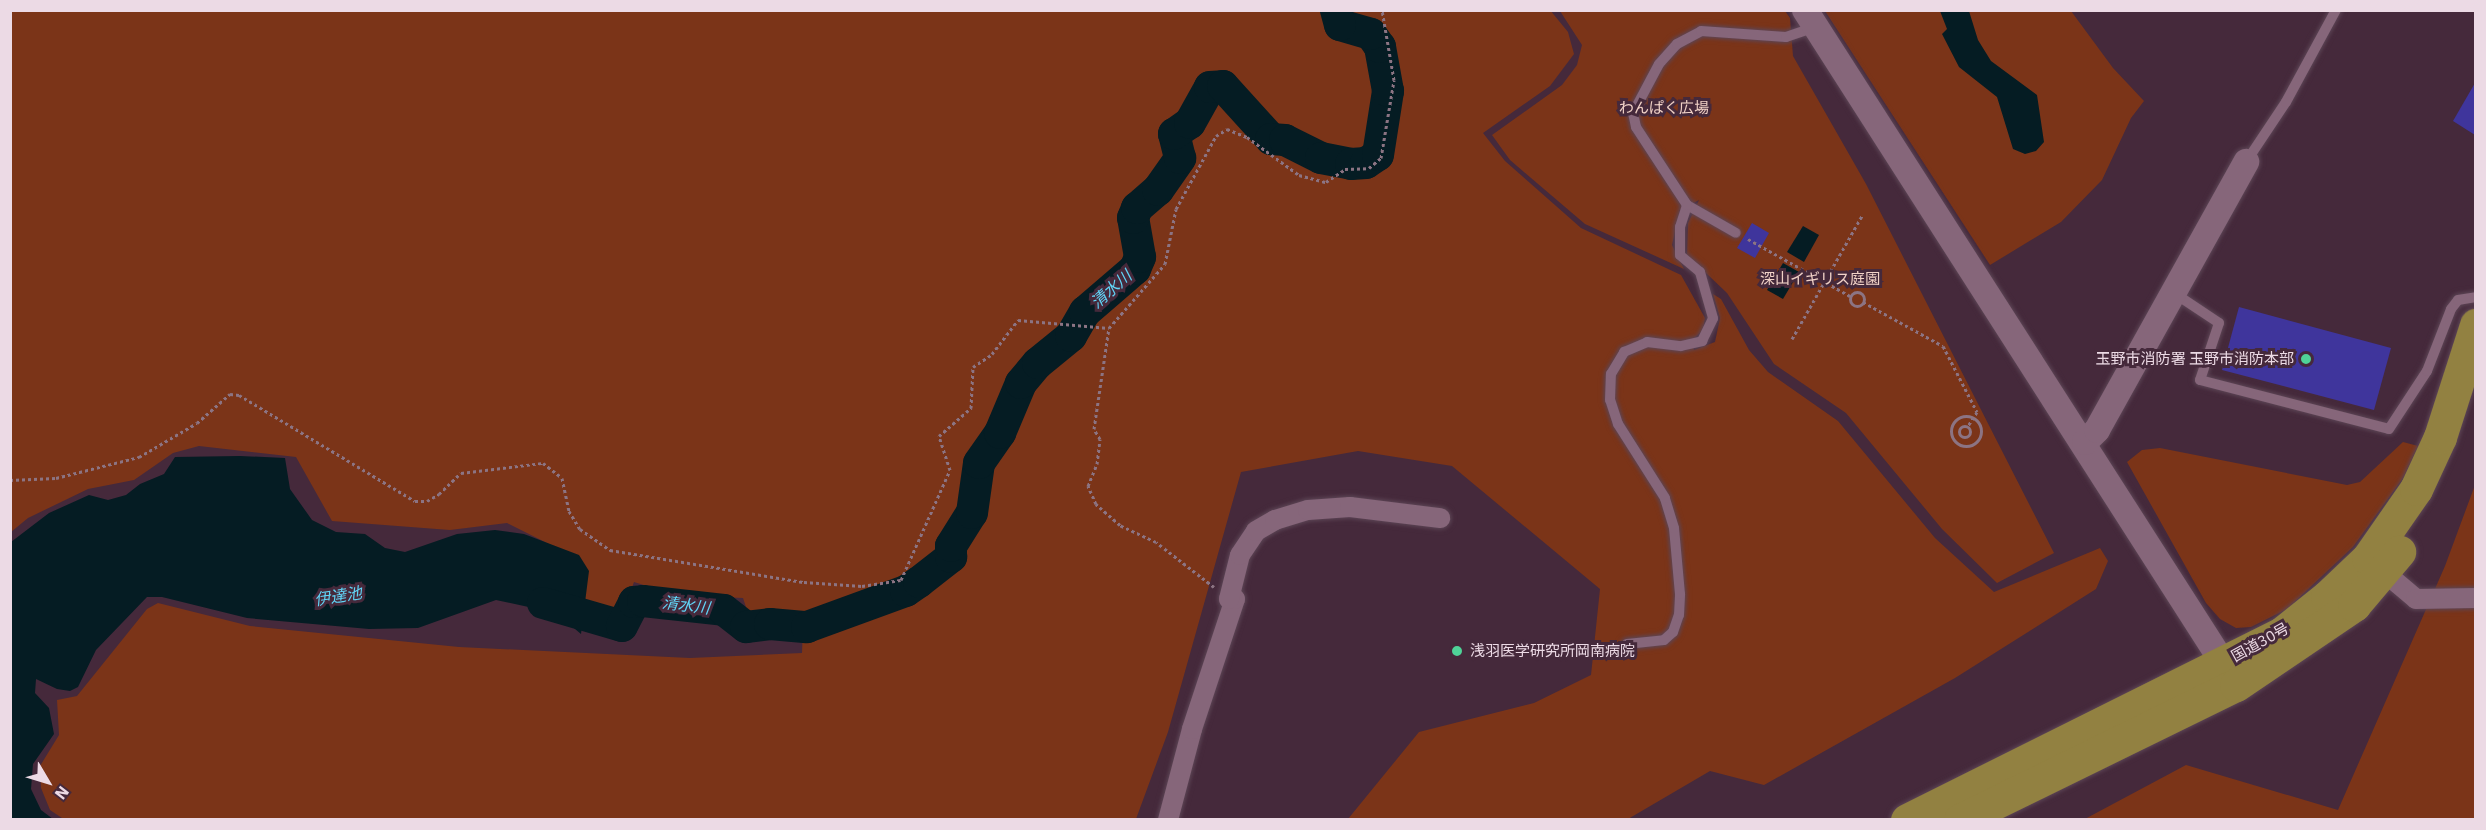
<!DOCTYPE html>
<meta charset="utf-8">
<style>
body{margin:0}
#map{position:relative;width:2486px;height:830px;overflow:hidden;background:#45293b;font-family:"IBM Plex Sans","Noto Sans JP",sans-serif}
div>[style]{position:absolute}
.green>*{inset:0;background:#7b3418}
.water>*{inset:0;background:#051c23}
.river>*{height:32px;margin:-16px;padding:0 16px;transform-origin:16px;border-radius:16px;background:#051c23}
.building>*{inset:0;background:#3f359c}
.path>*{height:3px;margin-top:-1.5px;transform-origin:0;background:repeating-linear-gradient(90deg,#8c7483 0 3px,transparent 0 6px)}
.path>.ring{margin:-1.5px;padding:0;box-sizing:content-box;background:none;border:3px solid #8c7483;border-radius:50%}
.roads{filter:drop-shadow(0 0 2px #5c4555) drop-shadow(0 0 2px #5c4555)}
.service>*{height:10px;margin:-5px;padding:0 5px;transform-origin:5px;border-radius:5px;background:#86667a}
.minor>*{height:20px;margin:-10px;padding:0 10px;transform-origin:10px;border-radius:10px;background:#86667a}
.tertiary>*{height:26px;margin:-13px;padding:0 13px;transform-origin:13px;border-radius:13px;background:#86667a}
.trunk>*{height:33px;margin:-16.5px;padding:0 16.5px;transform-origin:16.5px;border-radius:16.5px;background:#928141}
.dots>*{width:16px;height:16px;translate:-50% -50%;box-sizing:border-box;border:3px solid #45293b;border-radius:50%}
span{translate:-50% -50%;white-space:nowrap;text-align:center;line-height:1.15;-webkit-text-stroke:6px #45293b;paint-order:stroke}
.park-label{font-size:15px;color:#f1d2c7}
.poi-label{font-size:15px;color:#ecdae5}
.right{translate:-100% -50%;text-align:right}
.left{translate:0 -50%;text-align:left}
.street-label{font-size:15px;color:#ecdae5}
.water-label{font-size:16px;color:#61d5f7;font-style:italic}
.frame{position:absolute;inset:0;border:12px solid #ecdae5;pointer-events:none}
.north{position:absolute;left:18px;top:752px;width:60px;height:60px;-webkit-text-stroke:4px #45293b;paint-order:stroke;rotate:128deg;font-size:16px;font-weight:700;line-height:24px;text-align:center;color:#ecdae5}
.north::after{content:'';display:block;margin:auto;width:21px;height:27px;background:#ecdae5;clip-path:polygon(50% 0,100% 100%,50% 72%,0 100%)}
</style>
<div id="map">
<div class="green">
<i style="clip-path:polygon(1550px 10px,1568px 32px,1574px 54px,1550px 86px,1483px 133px,1505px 161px,1581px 228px,1681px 275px,1705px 318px,1703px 330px,1691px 341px,1694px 350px,1715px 342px,1720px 318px,1713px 294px,1721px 299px,1749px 350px,1768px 372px,1838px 421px,1935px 538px,1994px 592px,2100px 548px,2108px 561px,2096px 589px,1955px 678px,1764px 785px,1710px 771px,1628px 819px,1348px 819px,1419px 732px,1534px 703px,1591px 675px,1600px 589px,1452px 466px,1358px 451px,1241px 472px,1168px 732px,1136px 819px,65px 820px,50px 810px,41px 788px,40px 766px,59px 735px,57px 700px,77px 696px,147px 609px,158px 603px,250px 626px,459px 647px,690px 658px,802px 653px,803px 626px,780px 618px,750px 619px,743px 598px,676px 595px,634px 582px,622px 614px,573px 594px,555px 547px,507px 523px,450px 530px,332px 521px,296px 457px,199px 446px,173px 453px,134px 480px,88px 489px,28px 518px,11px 532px,11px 11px)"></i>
<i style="clip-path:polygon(1560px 11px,1785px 11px,1790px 18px,1793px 56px,1866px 184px,2054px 553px,1997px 583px,1942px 529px,1846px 413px,1774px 364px,1727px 293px,1687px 255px,1688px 223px,1699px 200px,1680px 210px,1672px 245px,1684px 269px,1585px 224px,1510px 160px,1492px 135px,1562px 85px,1577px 65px,1582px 45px)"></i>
<i style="clip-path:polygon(1825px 11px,2071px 11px,2113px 68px,2144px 101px,2131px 118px,2102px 180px,2061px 222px,1990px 265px)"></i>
<i style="clip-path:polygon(2403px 442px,2418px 446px,2403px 478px,2353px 547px,2287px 609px,2251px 627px,2236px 628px,2220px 619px,2206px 603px,2127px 462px,2142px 450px,2160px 448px,2347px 485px,2360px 482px)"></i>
<i style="clip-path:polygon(2475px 485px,2475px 819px,2083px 820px,2186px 765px,2338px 810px,2445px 566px)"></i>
</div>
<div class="water">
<i style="clip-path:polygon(1940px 11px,1969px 11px,1978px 40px,1991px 61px,2037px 95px,2044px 142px,2036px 151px,2025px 154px,2013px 149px,1997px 97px,1959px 67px,1942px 34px,1947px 29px)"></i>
<i style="clip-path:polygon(1803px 226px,1819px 235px,1804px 262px,1787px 252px)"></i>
<i style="clip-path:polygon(1783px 263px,1799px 272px,1783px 299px,1767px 290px)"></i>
<i style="clip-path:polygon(240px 456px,285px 458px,290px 489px,312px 520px,336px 532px,365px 534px,385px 548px,405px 552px,457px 534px,495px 530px,524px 534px,579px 555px,589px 571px,581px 634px,556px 613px,496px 600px,418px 628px,369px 629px,247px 618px,162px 597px,147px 597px,96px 650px,78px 687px,70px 691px,57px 689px,36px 679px,35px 693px,49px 708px,54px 734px,33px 764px,31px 789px,41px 810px,53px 819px,11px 819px,11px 542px,49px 513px,89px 495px,108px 500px,126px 495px,140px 484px,164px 474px,175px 457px)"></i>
</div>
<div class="river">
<i style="left:543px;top:603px;width:82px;rotate:16.2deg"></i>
<i style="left:622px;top:626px;width:27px;rotate:-63deg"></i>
<i style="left:634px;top:602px;width:9px;rotate:-6deg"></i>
<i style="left:643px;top:601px;width:81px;rotate:6.3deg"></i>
<i style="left:724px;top:610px;width:28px;rotate:38deg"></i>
<i style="left:746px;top:627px;width:24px;rotate:-7deg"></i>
<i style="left:770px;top:624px;width:37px;rotate:5deg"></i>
<i style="left:807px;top:627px;width:105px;rotate:-20deg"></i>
<i style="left:906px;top:591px;width:16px;rotate:-35deg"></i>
<i style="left:919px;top:582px;width:41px;rotate:-38deg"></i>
<i style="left:951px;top:557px;width:11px;rotate:-90deg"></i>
<i style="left:951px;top:546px;width:39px;rotate:-58deg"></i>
<i style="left:972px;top:513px;width:50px;rotate:-82deg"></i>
<i style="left:979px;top:463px;width:37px;rotate:-55deg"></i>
<i style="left:1000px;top:433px;width:54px;rotate:-67.2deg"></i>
<i style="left:1021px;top:383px;width:26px;rotate:-50deg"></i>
<i style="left:1038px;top:363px;width:43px;rotate:-39.3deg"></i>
<i style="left:1071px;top:336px;width:28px;rotate:-60deg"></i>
<i style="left:1085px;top:312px;width:66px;rotate:-40.7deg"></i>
<i style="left:1135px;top:269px;width:13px;rotate:-67deg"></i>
<i style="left:1140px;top:257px;width:40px;rotate:-100deg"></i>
<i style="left:1133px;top:218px;width:11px;rotate:-68deg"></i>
<i style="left:1137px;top:208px;width:28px;rotate:-41deg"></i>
<i style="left:1158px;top:190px;width:39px;rotate:-55deg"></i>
<i style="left:1180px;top:158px;width:25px;rotate:-104deg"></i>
<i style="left:1174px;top:134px;width:19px;rotate:-35deg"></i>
<i style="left:1190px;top:123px;width:41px;rotate:-60.9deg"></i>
<i style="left:1210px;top:87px;width:13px;rotate:-4deg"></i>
<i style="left:1223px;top:86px;width:72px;rotate:47.8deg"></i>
<i style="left:1271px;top:139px;width:14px;rotate:4deg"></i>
<i style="left:1285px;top:140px;width:40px;rotate:26.6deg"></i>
<i style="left:1321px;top:158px;width:31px;rotate:11deg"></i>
<i style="left:1351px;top:164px;width:15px;rotate:-4deg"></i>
<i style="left:1366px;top:163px;width:14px;rotate:-34deg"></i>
<i style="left:1378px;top:155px;width:65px;rotate:-81.1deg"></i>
<i style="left:1388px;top:91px;width:45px;rotate:-100.3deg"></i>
<i style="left:1380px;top:47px;width:16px;rotate:-125deg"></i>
<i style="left:1371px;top:34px;width:32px;rotate:-164deg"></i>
<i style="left:1340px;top:25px;width:16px;rotate:-105deg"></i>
</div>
<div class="building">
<i style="clip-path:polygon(2475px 83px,2475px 135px,2453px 121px)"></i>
<i style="clip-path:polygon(1752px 223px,1769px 233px,1755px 258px,1737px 248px)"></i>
<i style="clip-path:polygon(2239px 307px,2391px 348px,2374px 410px,2222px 370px)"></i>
</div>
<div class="path">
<i style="left:1748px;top:239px;width:117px;rotate:29.2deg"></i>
<i class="ring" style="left:1850px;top:292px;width:11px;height:11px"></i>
<i style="left:1863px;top:302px;width:91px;rotate:28.8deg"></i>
<i style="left:1943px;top:346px;width:74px;rotate:62.7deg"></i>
<i style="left:1977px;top:412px;width:17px;rotate:123deg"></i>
<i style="left:1792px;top:339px;width:142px;rotate:-60.4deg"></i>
<i class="ring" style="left:1951px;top:416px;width:27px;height:27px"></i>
<i class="ring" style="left:1959.5px;top:426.5px;width:8px;height:8px"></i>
<i style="left:10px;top:480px;width:46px;rotate:-2.5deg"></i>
<i style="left:56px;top:478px;width:86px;rotate:-14.2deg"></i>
<i style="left:139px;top:457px;width:67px;rotate:-30.4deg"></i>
<i style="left:197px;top:423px;width:44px;rotate:-41.3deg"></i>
<i style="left:230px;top:394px;width:9px;rotate:6deg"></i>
<i style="left:239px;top:395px;width:205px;rotate:31.1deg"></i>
<i style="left:415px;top:501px;width:12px"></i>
<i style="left:427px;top:501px;width:14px;rotate:-30deg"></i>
<i style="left:439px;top:494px;width:30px;rotate:-44deg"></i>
<i style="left:461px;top:473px;width:83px;rotate:-7deg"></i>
<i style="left:543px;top:463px;width:24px;rotate:38deg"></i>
<i style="left:562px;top:478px;width:34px;rotate:78deg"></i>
<i style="left:569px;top:511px;width:21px;rotate:59deg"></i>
<i style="left:580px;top:529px;width:37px;rotate:35deg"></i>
<i style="left:610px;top:550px;width:197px;rotate:9.4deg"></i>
<i style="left:804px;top:582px;width:58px;rotate:3.9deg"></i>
<i style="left:862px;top:586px;width:39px;rotate:-9deg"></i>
<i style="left:901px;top:580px;width:120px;rotate:-66deg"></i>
<i style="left:950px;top:470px;width:36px;rotate:-108deg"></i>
<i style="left:939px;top:436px;width:43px;rotate:-41.2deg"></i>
<i style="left:971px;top:408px;width:41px;rotate:-87.2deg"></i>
<i style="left:973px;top:367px;width:23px;rotate:-34deg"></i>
<i style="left:992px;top:354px;width:43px;rotate:-52.6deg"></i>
<i style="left:1018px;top:320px;width:91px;rotate:5deg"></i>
<i style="left:1214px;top:587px;width:73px;rotate:-142.2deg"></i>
<i style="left:1156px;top:542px;width:40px;rotate:-155deg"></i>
<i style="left:1120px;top:525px;width:32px;rotate:-139deg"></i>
<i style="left:1096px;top:504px;width:20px;rotate:-114deg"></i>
<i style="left:1088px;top:486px;width:24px;rotate:-68deg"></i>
<i style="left:1097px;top:464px;width:25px;rotate:-83deg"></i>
<i style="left:1100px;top:439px;width:12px;rotate:-121deg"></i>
<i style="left:1094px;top:429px;width:102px;rotate:-81.6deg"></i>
<i style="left:1109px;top:328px;width:85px;rotate:-48.8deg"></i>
<i style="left:1165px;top:264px;width:56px;rotate:-78.7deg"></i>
<i style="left:1176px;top:209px;width:83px;rotate:-61.3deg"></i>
<i style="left:1216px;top:136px;width:13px;rotate:-32deg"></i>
<i style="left:1227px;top:129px;width:22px;rotate:22deg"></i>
<i style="left:1247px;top:137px;width:64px;rotate:36.2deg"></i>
<i style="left:1299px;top:175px;width:28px;rotate:15deg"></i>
<i style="left:1326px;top:182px;width:23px;rotate:-34deg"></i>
<i style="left:1345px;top:169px;width:24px;rotate:-2deg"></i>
<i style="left:1369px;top:168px;width:16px;rotate:-40deg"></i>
<i style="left:1381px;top:158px;width:79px;rotate:-80.5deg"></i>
<i style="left:1394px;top:80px;width:71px;rotate:-99.7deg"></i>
</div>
<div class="roads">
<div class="service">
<i style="left:2246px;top:162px;width:72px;rotate:-56.3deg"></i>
<i style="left:2286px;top:102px;width:105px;rotate:-61.5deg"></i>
<i style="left:1687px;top:205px;width:56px;rotate:29.7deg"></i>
<i style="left:2174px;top:293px;width:54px;rotate:33.7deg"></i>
<i style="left:2219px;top:323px;width:60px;rotate:108.4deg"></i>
<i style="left:2200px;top:380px;width:195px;rotate:14.5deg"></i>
<i style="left:2389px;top:429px;width:69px;rotate:-56.8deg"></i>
<i style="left:2427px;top:371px;width:66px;rotate:-68.8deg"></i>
<i style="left:2451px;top:309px;width:11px;rotate:-52deg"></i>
<i style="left:2458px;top:300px;width:18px;rotate:-9deg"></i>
<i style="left:1627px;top:644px;width:37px;rotate:-6deg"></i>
<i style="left:1664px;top:640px;width:12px;rotate:-42deg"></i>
<i style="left:1673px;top:632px;width:18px;rotate:-71deg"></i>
<i style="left:1679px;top:615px;width:21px;rotate:-87deg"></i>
<i style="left:1680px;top:594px;width:66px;rotate:-95.2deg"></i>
<i style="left:1674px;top:528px;width:31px;rotate:-107deg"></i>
<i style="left:1665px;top:498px;width:88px;rotate:-122.4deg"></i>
<i style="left:1618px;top:424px;width:25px;rotate:-108deg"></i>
<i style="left:1610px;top:400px;width:26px;rotate:-88deg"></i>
<i style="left:1611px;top:374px;width:26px;rotate:-59deg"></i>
<i style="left:1624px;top:352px;width:25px;rotate:-23deg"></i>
<i style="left:1647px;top:342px;width:34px;rotate:7deg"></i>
<i style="left:1681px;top:346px;width:22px;rotate:-13deg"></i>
<i style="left:1702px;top:341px;width:25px;rotate:-64deg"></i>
<i style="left:1713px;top:318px;width:48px;rotate:-105.8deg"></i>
<i style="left:1700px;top:272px;width:26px;rotate:-140deg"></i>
<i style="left:1680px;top:255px;width:28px;rotate:-90deg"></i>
<i style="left:1680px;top:227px;width:23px;rotate:-72deg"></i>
<i style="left:1687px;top:205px;width:93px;rotate:-123.2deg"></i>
<i style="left:1636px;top:127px;width:14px;rotate:-102deg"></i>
<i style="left:1633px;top:113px;width:55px;rotate:-62deg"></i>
<i style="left:1659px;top:64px;width:27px;rotate:-48deg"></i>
<i style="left:1677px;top:44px;width:27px;rotate:-28deg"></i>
<i style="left:1701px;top:31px;width:85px;rotate:4deg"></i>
<i style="left:1786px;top:37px;width:31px;rotate:-19deg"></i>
</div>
<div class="minor">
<i style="left:2377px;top:566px;width:51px;rotate:40.2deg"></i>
<i style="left:2416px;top:599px;width:60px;rotate:-1deg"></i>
<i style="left:1168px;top:820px;width:94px;rotate:-75.2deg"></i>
<i style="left:1192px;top:729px;width:137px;rotate:-71.7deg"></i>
<i style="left:1235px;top:599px;width:6px;rotate:180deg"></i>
<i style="left:1229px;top:599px;width:45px;rotate:-76deg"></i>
<i style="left:1240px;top:555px;width:29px;rotate:-56deg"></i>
<i style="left:1256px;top:531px;width:22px;rotate:-30deg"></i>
<i style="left:1275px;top:520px;width:34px;rotate:-17deg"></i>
<i style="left:1308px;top:510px;width:42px;rotate:-4.1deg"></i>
<i style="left:1350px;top:507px;width:91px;rotate:7deg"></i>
</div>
<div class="tertiary">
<i style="left:1805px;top:10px;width:792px;rotate:57.37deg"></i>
<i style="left:2085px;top:442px;width:17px;rotate:-45deg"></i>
<i style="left:2097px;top:430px;width:307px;rotate:-60.9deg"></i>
</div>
<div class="trunk">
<i style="left:1907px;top:820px;width:419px;rotate:-26.5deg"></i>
<i style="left:2282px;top:633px;width:58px;rotate:-38.7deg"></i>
<i style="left:2327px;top:597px;width:57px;rotate:-43.6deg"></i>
<i style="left:2368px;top:558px;width:84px;rotate:-55.2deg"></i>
<i style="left:2416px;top:489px;width:57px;rotate:-65.2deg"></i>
<i style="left:2440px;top:437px;width:118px;rotate:-72.2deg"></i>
<i style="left:1960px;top:820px;width:307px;rotate:-26.1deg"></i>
<i style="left:2236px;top:685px;width:143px;rotate:-34.1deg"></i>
<i style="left:2354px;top:605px;width:70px;rotate:-49.7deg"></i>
</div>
</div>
<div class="dots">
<i style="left:2306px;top:359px;background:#4fd398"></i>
<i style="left:1457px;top:651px;background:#4fd398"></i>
</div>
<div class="park-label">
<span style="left:1664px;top:108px">わんぱく広場</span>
<span style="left:1820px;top:279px">深山イギリス庭園</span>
</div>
<div class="poi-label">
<span class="right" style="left:2294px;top:359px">玉野市消防署 玉野市消防本部</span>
<span class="left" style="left:1470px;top:651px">浅羽医学研究所岡南病院</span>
</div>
<div class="street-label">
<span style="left:2260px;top:642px;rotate:-29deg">国道30号</span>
</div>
<div class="water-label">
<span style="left:1111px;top:289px;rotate:-41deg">清水川</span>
<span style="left:338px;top:596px;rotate:-9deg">伊達池</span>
<span style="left:686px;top:605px;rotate:7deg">清水川</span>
</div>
<div class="frame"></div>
<div class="north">N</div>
</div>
